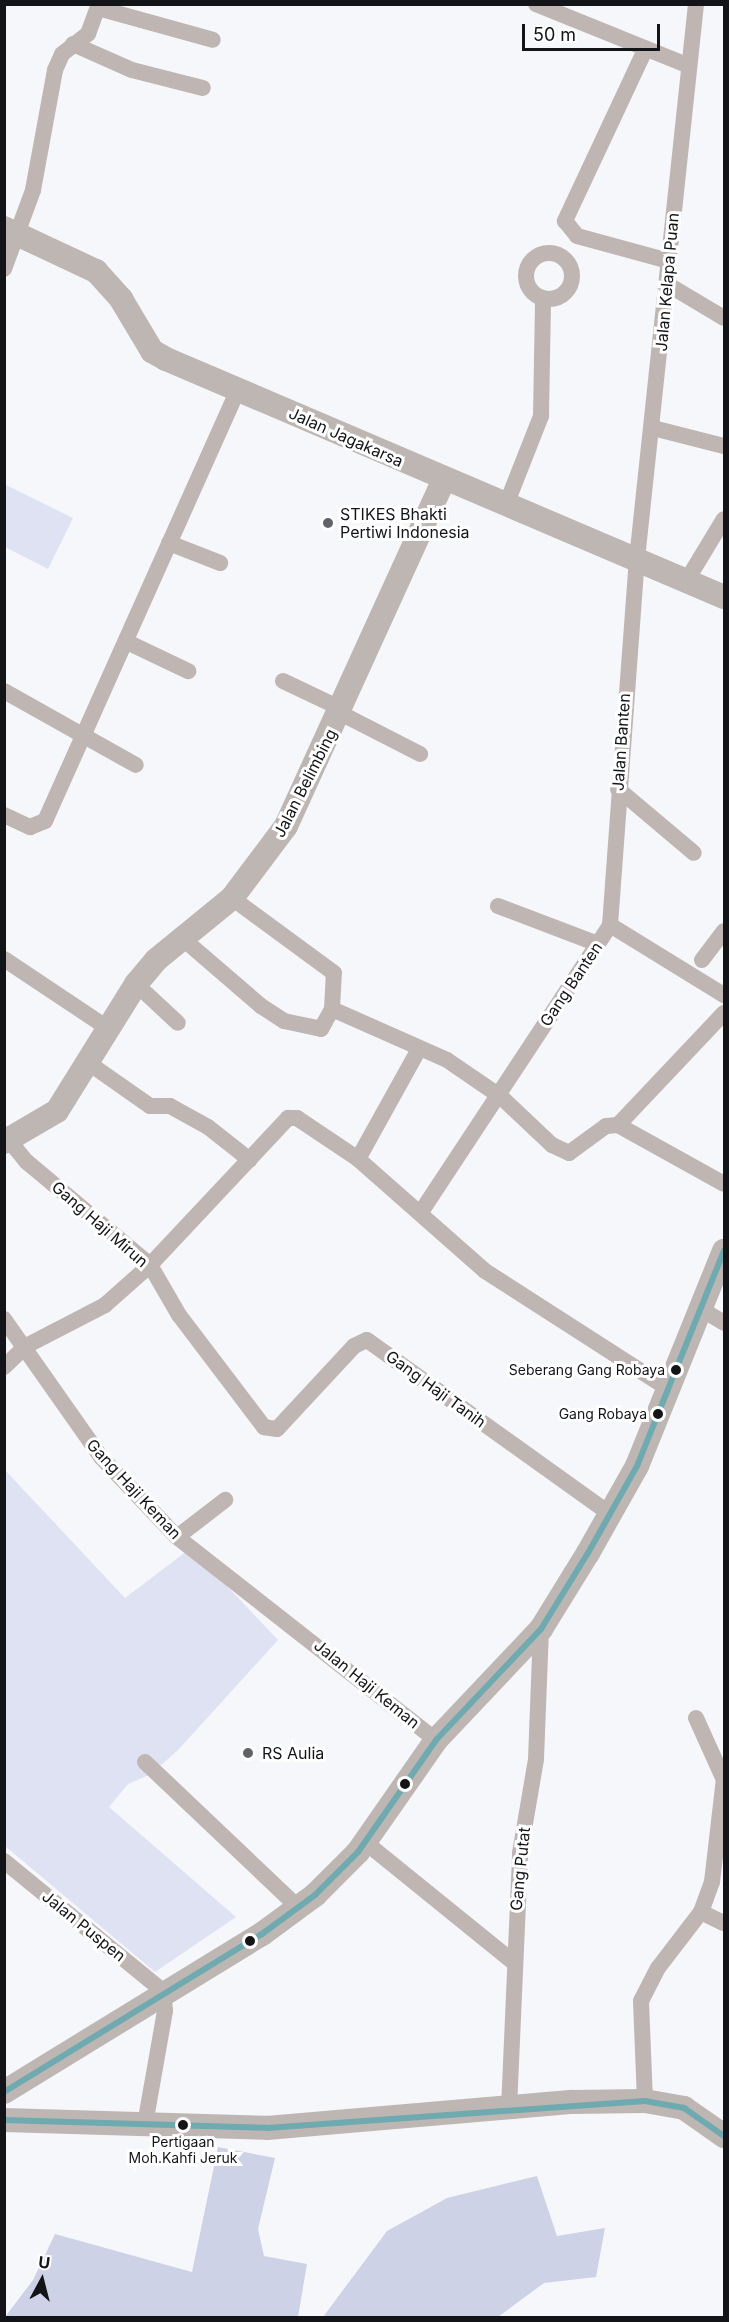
<!DOCTYPE html>
<style>
body{margin:0}
#map{position:relative;width:729px;height:2322px;overflow:hidden;background:#f6f7fb;font-family:Inter,sans-serif}
div>[style]{position:absolute}
.green>*{inset:0;background:#dee2f2}
.forest>*{inset:0;background:#ced2e6}
.street>*{height:16px;margin:-8px;padding:0 8px;transform-origin:8px;border-radius:8px;background:#bfb6b3}
.street>.ring{margin:-8px;padding:0;box-sizing:content-box;background:none;border:16px solid #bfb6b3;border-radius:50%}
.secondary>*{height:24px;margin:-12px;padding:0 12px;transform-origin:12px;border-radius:12px;background:#beb6b3}
.bus-1>*{height:6px;margin:-3px;padding:0 3px;transform-origin:3px;border-radius:3px;background:#6eaaaf}
.dots>*{width:16px;height:16px;translate:-50% -50%;box-sizing:border-box;border:3px solid #fff;border-radius:50%}
span{translate:-50% -50%;white-space:nowrap;text-align:center;line-height:1.15;-webkit-text-stroke:6px #fff;paint-order:stroke}
.bus-label{font-size:14px;color:#131418}
.right{translate:-100% -50%;text-align:right}
.street-label{font-size:16px;color:#131418}
.poi-label{font-size:16px;color:#131418}
.left{translate:0 -50%;text-align:left}
.frame{position:absolute;inset:0;border:6px solid #131418;pointer-events:none}
.north{position:absolute;left:12px;top:2250px;width:60px;height:60px;-webkit-text-stroke:4px #fff;paint-order:stroke;rotate:7deg;font-size:16px;font-weight:700;line-height:24px;text-align:center;color:#131418}
.north::after{content:'';display:block;margin:auto;width:21px;height:27px;background:#131418;clip-path:polygon(50% 0,100% 100%,50% 72%,0 100%)}
.scale{position:absolute;left:522px;top:24px;width:138px;height:27px;box-sizing:border-box;border:3px solid #131418;border-top:0;padding-left:8px;font-size:18px;line-height:21px;white-space:nowrap;color:#131418;-webkit-text-stroke:4px #fff;paint-order:stroke}
</style>
<div id="map">
<div class="green">
<i style="clip-path:polygon(4px 484px,73px 518px,48px 569px,5px 547px)"></i>
<i style="clip-path:polygon(4px 1469px,125px 1598px,191px 1548px,278px 1640px,178px 1750px,151px 1774px,128px 1784px,109px 1807px,236px 1917px,155px 1972px,5px 1846px)"></i>
</div>
<div class="forest">
<i style="clip-path:polygon(218px 2147px,275px 2158px,258px 2229px,264px 2256px,307px 2264px,298px 2317px,5px 2317px,33px 2280px,55px 2234px,192px 2272px)"></i>
<i style="clip-path:polygon(537px 2176px,557px 2236px,605px 2228px,596px 2277px,544px 2283px,498px 2317px,323px 2317px,387px 2231px,447px 2198px)"></i>
</div>
<div class="street">
<i style="left:536px;top:4px;width:163px;rotate:22deg"></i>
<i style="left:98px;top:8px;width:119px;rotate:15.5deg"></i>
<i style="left:73px;top:44px;width:64px;rotate:23.8deg"></i>
<i style="left:132px;top:70px;width:73px;rotate:14.2deg"></i>
<i style="left:645px;top:50px;width:189px;rotate:115.1deg"></i>
<i style="left:565px;top:221px;width:19px;rotate:51deg"></i>
<i style="left:577px;top:236px;width:95px;rotate:15.2deg"></i>
<i class="ring" style="left:526px;top:253px;width:30px;height:30px"></i>
<i style="left:4px;top:269px;width:84px;rotate:-69.8deg"></i>
<i style="left:33px;top:190px;width:122px;rotate:-79.6deg"></i>
<i style="left:55px;top:70px;width:17px;rotate:-66deg"></i>
<i style="left:62px;top:54px;width:33px;rotate:-38deg"></i>
<i style="left:88px;top:34px;width:32px;rotate:-70deg"></i>
<i style="left:667px;top:284px;width:66px;rotate:30.8deg"></i>
<i style="left:653px;top:428px;width:73px;rotate:14.2deg"></i>
<i style="left:506px;top:505px;width:96px;rotate:-68.5deg"></i>
<i style="left:541px;top:416px;width:117px;rotate:-89deg"></i>
<i style="left:169px;top:543px;width:55px;rotate:21.4deg"></i>
<i style="left:687px;top:580px;width:71px;rotate:-58.8deg"></i>
<i style="left:127px;top:642px;width:68px;rotate:25.4deg"></i>
<i style="left:283px;top:681px;width:65px;rotate:25.4deg"></i>
<i style="left:4px;top:691px;width:151px;rotate:29.3deg"></i>
<i style="left:340px;top:713px;width:90px;rotate:27.1deg"></i>
<i style="left:618px;top:789px;width:99px;rotate:40.1deg"></i>
<i style="left:4px;top:815px;width:29px;rotate:25deg"></i>
<i style="left:30px;top:827px;width:16px;rotate:-22deg"></i>
<i style="left:45px;top:821px;width:472px;rotate:-65.9deg"></i>
<i style="left:498px;top:906px;width:107px;rotate:20.8deg"></i>
<i style="left:610px;top:925px;width:134px;rotate:31.6deg"></i>
<i style="left:182px;top:938px;width:104px;rotate:40.7deg"></i>
<i style="left:261px;top:1006px;width:27px;rotate:33deg"></i>
<i style="left:284px;top:1021px;width:38px;rotate:12deg"></i>
<i style="left:321px;top:1029px;width:23px;rotate:-61deg"></i>
<i style="left:332px;top:1009px;width:36px;rotate:-87deg"></i>
<i style="left:334px;top:973px;width:127px;rotate:-143.7deg"></i>
<i style="left:4px;top:959px;width:126px;rotate:33.7deg"></i>
<i style="left:702px;top:960px;width:36px;rotate:-53deg"></i>
<i style="left:136px;top:984px;width:57px;rotate:42.9deg"></i>
<i style="left:332px;top:1009px;width:126px;rotate:23.9deg"></i>
<i style="left:447px;top:1060px;width:65px;rotate:34.4deg"></i>
<i style="left:501px;top:1097px;width:70px;rotate:43.3deg"></i>
<i style="left:552px;top:1145px;width:19px;rotate:25deg"></i>
<i style="left:569px;top:1153px;width:46px;rotate:-36.1deg"></i>
<i style="left:606px;top:1126px;width:12px;rotate:-5deg"></i>
<i style="left:618px;top:1125px;width:121px;rotate:29.1deg"></i>
<i style="left:90px;top:1064px;width:73px;rotate:35deg"></i>
<i style="left:150px;top:1106px;width:20px"></i>
<i style="left:170px;top:1106px;width:43px;rotate:28.9deg"></i>
<i style="left:208px;top:1127px;width:53px;rotate:38.2deg"></i>
<i style="left:618px;top:1125px;width:154px;rotate:-46.6deg"></i>
<i style="left:4px;top:1134px;width:36px;rotate:51deg"></i>
<i style="left:27px;top:1162px;width:160px;rotate:39.9deg"></i>
<i style="left:150px;top:1265px;width:58px;rotate:59.9deg"></i>
<i style="left:179px;top:1315px;width:141px;rotate:52.8deg"></i>
<i style="left:264px;top:1427px;width:13px;rotate:9deg"></i>
<i style="left:277px;top:1429px;width:113px;rotate:-47.1deg"></i>
<i style="left:354px;top:1346px;width:14px;rotate:-25deg"></i>
<i style="left:367px;top:1340px;width:299px;rotate:35.6deg"></i>
<i style="left:358px;top:1159px;width:169px;rotate:41.4deg"></i>
<i style="left:485px;top:1271px;width:215px;rotate:32.7deg"></i>
<i style="left:421px;top:1212px;width:344px;rotate:-56.6deg"></i>
<i style="left:610px;top:925px;width:367px;rotate:-85.8deg"></i>
<i style="left:637px;top:559px;width:558px;rotate:-83.93deg"></i>
<i style="left:701px;top:1309px;width:27px;rotate:31deg"></i>
<i style="left:4px;top:1319px;width:169px;rotate:54.9deg"></i>
<i style="left:101px;top:1457px;width:110px;rotate:46.5deg"></i>
<i style="left:177px;top:1537px;width:329px;rotate:38.1deg"></i>
<i style="left:4px;top:1367px;width:30px;rotate:-44deg"></i>
<i style="left:26px;top:1346px;width:89px;rotate:-27.4deg"></i>
<i style="left:105px;top:1305px;width:60px;rotate:-41.6deg"></i>
<i style="left:150px;top:1265px;width:202px;rotate:-46.8deg"></i>
<i style="left:288px;top:1118px;width:9px"></i>
<i style="left:297px;top:1118px;width:73px;rotate:33.9deg"></i>
<i style="left:358px;top:1159px;width:126px;rotate:-61deg"></i>
<i style="left:177px;top:1537px;width:61px;rotate:-37.6deg"></i>
<i style="left:696px;top:1718px;width:68px;rotate:65.7deg"></i>
<i style="left:145px;top:1762px;width:211px;rotate:43.5deg"></i>
<i style="left:365px;top:1842px;width:189px;rotate:39deg"></i>
<i style="left:4px;top:1861px;width:205px;rotate:39.3deg"></i>
<i style="left:163px;top:1991px;width:20px;rotate:84deg"></i>
<i style="left:165px;top:2011px;width:116px;rotate:100deg"></i>
<i style="left:701px;top:1912px;width:25px;rotate:26deg"></i>
<i style="left:645px;top:2101px;width:100px;rotate:-92.3deg"></i>
<i style="left:641px;top:2001px;width:37px;rotate:-63deg"></i>
<i style="left:658px;top:1968px;width:71px;rotate:-52.5deg"></i>
<i style="left:701px;top:1912px;width:32px;rotate:-70deg"></i>
<i style="left:712px;top:1882px;width:104px;rotate:-83.4deg"></i>
<i style="left:509px;top:2109px;width:256px;rotate:-87.5deg"></i>
<i style="left:520px;top:1853px;width:95px;rotate:-80.3deg"></i>
<i style="left:536px;top:1759px;width:130px;rotate:-87.8deg"></i>
</div>
<div class="secondary">
<i style="left:4px;top:228px;width:102px;rotate:25.1deg"></i>
<i style="left:96px;top:271px;width:38px;rotate:48deg"></i>
<i style="left:121px;top:299px;width:61px;rotate:59.2deg"></i>
<i style="left:152px;top:351px;width:16px;rotate:30deg"></i>
<i style="left:166px;top:359px;width:607px;rotate:23.1deg"></i>
<i style="left:4px;top:1142px;width:61px;rotate:-30.3deg"></i>
<i style="left:57px;top:1111px;width:150px;rotate:-58.1deg"></i>
<i style="left:136px;top:984px;width:31px;rotate:-50deg"></i>
<i style="left:156px;top:960px;width:98px;rotate:-39.2deg"></i>
<i style="left:232px;top:898px;width:90px;rotate:-53.1deg"></i>
<i style="left:286px;top:826px;width:380px;rotate:-65.5deg"></i>
<i style="left:4px;top:2092px;width:303px;rotate:-31.5deg"></i>
<i style="left:262px;top:1934px;width:66px;rotate:-36.3deg"></i>
<i style="left:315px;top:1895px;width:61px;rotate:-45deg"></i>
<i style="left:358px;top:1852px;width:136px;rotate:-55.1deg"></i>
<i style="left:436px;top:1740px;width:153px;rotate:-46.6deg"></i>
<i style="left:541px;top:1629px;width:89px;rotate:-58.3deg"></i>
<i style="left:588px;top:1553px;width:100px;rotate:-60.6deg"></i>
<i style="left:637px;top:1466px;width:232px;rotate:-68deg"></i>
<i style="left:4px;top:2120px;width:263px;rotate:1.7deg"></i>
<i style="left:267px;top:2128px;width:307px;rotate:-4.9deg"></i>
<i style="left:573px;top:2102px;width:72px;rotate:-0.8deg"></i>
<i style="left:645px;top:2101px;width:40px;rotate:10deg"></i>
<i style="left:684px;top:2108px;width:49px;rotate:35deg"></i>
</div>
<div class="bus-1">
<i style="left:4px;top:2092px;width:303px;rotate:-31.5deg"></i>
<i style="left:262px;top:1934px;width:66px;rotate:-36.3deg"></i>
<i style="left:315px;top:1895px;width:61px;rotate:-45deg"></i>
<i style="left:358px;top:1852px;width:136px;rotate:-55.1deg"></i>
<i style="left:436px;top:1740px;width:153px;rotate:-46.6deg"></i>
<i style="left:541px;top:1629px;width:89px;rotate:-58.3deg"></i>
<i style="left:588px;top:1553px;width:100px;rotate:-60.6deg"></i>
<i style="left:637px;top:1466px;width:232px;rotate:-68deg"></i>
<i style="left:4px;top:2120px;width:263px;rotate:1.7deg"></i>
<i style="left:267px;top:2128px;width:379px;rotate:-4.1deg"></i>
<i style="left:645px;top:2101px;width:40px;rotate:10deg"></i>
<i style="left:684px;top:2108px;width:49px;rotate:35deg"></i>
</div>
<div class="dots">
<i style="left:328px;top:523px;background:#626367"></i>
<i style="left:676px;top:1370px;background:#131418"></i>
<i style="left:658px;top:1414px;background:#131418"></i>
<i style="left:248px;top:1753px;background:#626367"></i>
<i style="left:405px;top:1784px;background:#131418"></i>
<i style="left:250px;top:1941px;background:#131418"></i>
<i style="left:183px;top:2125px;background:#131418"></i>
</div>
<div class="bus-label">
<span class="right" style="left:665px;top:1370px">Seberang Gang Robaya</span>
<span class="right" style="left:647px;top:1414px">Gang Robaya</span>
<span style="left:183px;top:2150px">Pertigaan<br>Moh.Kahfi Jeruk</span>
</div>
<div class="street-label">
<span style="left:667px;top:282px;rotate:-85deg">Jalan Kelapa Puan</span>
<span style="left:346px;top:437px;rotate:24deg">Jalan Jagakarsa</span>
<span style="left:621px;top:742px;rotate:-86deg">Jalan Banten</span>
<span style="left:305px;top:783px;rotate:-63deg">Jalan Belimbing</span>
<span style="left:571px;top:984px;rotate:-56deg">Gang Banten</span>
<span style="left:100px;top:1224px;rotate:41deg">Gang Haji Mirun</span>
<span style="left:436px;top:1389px;rotate:36deg">Gang Haji Tanih</span>
<span style="left:134px;top:1489px;rotate:47deg">Gang Haji Keman</span>
<span style="left:367px;top:1684px;rotate:39deg">Jalan Haji Keman</span>
<span style="left:520px;top:1869px;rotate:-84deg">Gang Putat</span>
<span style="left:84px;top:1926px;rotate:39deg">Jalan Puspen</span>
</div>
<div class="poi-label">
<span class="left" style="left:340px;top:523px">STIKES Bhakti<br>Pertiwi Indonesia</span>
<span class="left" style="left:262px;top:1753px">RS Aulia</span>
</div>
<div class="frame"></div>
<div class="north">U</div>
<div class="scale">50 m</div>
</div>
